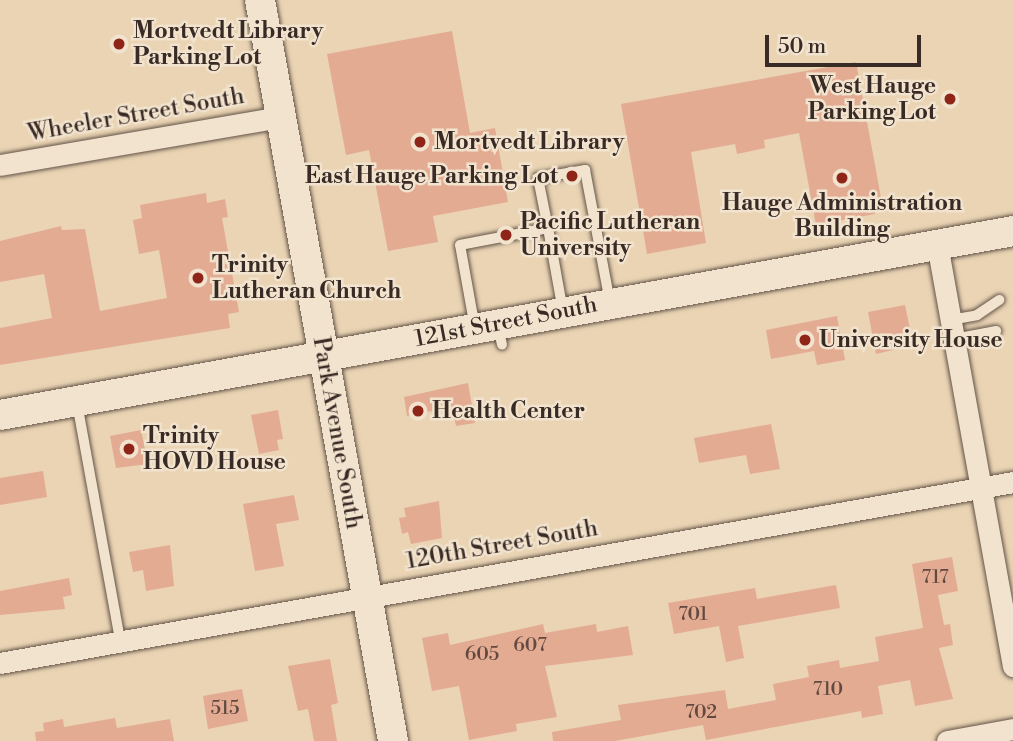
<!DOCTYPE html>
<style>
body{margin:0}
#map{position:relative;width:1013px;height:741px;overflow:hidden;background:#ead4b4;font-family:"Libre Bodoni",serif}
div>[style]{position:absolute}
.building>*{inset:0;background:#e4ab93}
.roads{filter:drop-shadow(0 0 2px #645448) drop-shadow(0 0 2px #645448)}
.lane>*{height:10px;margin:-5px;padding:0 5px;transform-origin:5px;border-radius:5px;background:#f1e3ce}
.street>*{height:21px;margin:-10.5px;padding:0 10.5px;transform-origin:10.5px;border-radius:10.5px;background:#f1e3ce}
.secondary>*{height:30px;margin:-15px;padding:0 15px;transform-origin:15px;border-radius:15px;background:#f1e3ce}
.dots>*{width:19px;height:19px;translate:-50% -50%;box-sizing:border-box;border:4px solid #f1e3ce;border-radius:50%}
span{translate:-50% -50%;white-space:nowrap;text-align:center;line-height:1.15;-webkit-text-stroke:5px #f1e3ce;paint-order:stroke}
.number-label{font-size:19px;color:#634a40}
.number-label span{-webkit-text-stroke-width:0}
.poi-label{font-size:23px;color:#382a24;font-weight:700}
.left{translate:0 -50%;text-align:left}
.right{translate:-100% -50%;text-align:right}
.street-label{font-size:23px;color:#382a24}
.scale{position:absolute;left:765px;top:35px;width:156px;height:32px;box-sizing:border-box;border:4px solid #382a24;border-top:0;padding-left:9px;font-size:21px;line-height:24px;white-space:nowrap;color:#382a24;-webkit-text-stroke:5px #f1e3ce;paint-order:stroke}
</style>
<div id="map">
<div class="building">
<i style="clip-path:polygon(452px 31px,470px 133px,495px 128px,508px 202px,433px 216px,438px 242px,388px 251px,369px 150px,346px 155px,327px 54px)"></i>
<i style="clip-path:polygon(856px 62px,882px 203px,873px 205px,875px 214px,816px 225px,799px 133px,764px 140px,765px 148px,737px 154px,735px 144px,691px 152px,706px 243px,647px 254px,621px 104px)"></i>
<i style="clip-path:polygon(206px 193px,207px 203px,225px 199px,228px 217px,222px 218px,239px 312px,228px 314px,230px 328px,0 365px,0 328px,52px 318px,44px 274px,0 282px,0 241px,61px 226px,62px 230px,85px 229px,100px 311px,167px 298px,159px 250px,139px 254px,133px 220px,142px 218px,140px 205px)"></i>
<i style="clip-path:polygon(905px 305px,911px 334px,894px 338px,897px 349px,876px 354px,868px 312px)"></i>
<i style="clip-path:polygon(837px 316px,845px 360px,817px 365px,814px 351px,771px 359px,766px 330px)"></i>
<i style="clip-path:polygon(468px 383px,475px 423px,456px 426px,452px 407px,407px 416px,404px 397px)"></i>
<i style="clip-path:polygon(278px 410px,283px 439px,277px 440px,279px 450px,259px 454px,251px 415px)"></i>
<i style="clip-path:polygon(771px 424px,780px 469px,750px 474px,746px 455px,699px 463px,694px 438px)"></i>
<i style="clip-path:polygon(141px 430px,148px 464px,116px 468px,110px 436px)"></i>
<i style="clip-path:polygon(43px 471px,47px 497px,0 505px,0 478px)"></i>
<i style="clip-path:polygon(294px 495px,299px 520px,276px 524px,284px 566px,255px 571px,243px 504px)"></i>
<i style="clip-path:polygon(439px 501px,442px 538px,411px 544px,408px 532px,402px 534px,399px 518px,406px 517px,404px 508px)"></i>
<i style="clip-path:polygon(170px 545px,174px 586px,146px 591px,143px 570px,133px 572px,129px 552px)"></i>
<i style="clip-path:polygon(952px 557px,958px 591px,938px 595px,944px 625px,950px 624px,953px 645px,939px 648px,953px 699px,915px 706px,910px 680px,878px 686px,883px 714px,862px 718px,861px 711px,706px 740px,703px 725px,615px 741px,553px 741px,552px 732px,621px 720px,618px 705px,725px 690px,728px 709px,776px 700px,773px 684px,809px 677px,807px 666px,839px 660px,840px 668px,879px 661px,875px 637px,923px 628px,912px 564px)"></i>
<i style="clip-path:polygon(69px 578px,72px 595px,63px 597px,65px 609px,0 615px,0 591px)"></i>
<i style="clip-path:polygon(836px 585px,840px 608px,738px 626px,744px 658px,726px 662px,719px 626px,674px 634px,668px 603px,755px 588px,757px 599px)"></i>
<i style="clip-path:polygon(543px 624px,545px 633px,596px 624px,597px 632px,628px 626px,633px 655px,545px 666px,557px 717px,516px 724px,517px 731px,469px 740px,459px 686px,432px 691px,422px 638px,448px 633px,450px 645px)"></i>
<i style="clip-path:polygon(330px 659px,338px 703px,331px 705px,337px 741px,314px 741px,308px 709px,298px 711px,288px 666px)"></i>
<i style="clip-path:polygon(242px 689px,248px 721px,208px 729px,203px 696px)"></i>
<i style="clip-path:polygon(115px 718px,117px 728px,170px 719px,174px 741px,36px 741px,35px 732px,44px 731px,43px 723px,63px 719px,64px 727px)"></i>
</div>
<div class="roads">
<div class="lane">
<i style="left:548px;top:228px;width:84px;rotate:79.8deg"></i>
<i style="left:950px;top:320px;width:27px;rotate:-10deg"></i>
<i style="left:977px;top:315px;width:27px;rotate:-34deg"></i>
<i style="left:498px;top:326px;width:19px;rotate:78deg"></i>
<i style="left:475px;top:328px;width:84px;rotate:-100.2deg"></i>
<i style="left:460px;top:245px;width:90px;rotate:-10.9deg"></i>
<i style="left:548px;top:228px;width:51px;rotate:-101.3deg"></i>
<i style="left:538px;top:178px;width:48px;rotate:-9.7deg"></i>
<i style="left:585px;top:170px;width:134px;rotate:79.3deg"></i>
<i style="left:954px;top:339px;width:43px;rotate:-10.8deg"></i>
<i style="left:77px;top:403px;width:241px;rotate:79.7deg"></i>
</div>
<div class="street">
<i style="left:0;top:165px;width:285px;rotate:-9.7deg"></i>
<i style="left:937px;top:244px;width:429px;rotate:79.8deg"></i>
<i style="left:0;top:663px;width:1029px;rotate:-10.13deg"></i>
<i style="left:947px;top:741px;width:67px;rotate:-10.3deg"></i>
</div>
<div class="secondary">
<i style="left:260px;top:0;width:753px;rotate:79.82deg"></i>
<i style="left:0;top:415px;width:1030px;rotate:-10.29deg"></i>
</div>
</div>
<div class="dots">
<i style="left:119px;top:44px;background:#8f2418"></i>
<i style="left:950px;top:99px;background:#8f2418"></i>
<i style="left:420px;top:142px;background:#8f2418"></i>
<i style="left:572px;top:176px;background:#8f2418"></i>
<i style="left:842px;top:178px;background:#8f2418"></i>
<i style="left:506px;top:235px;background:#8f2418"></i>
<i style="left:198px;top:278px;background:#8f2418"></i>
<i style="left:805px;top:340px;background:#8f2418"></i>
<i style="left:418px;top:411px;background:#8f2418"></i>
<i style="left:129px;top:449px;background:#8f2418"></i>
</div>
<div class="number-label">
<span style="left:935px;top:578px">717</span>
<span style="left:693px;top:615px">701</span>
<span style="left:530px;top:646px">607</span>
<span style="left:482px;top:655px">605</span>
<span style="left:828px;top:690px">710</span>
<span style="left:225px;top:709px">515</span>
<span style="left:701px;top:713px">702</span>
</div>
<div class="poi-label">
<span class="left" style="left:133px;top:44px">Mortvedt Library<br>Parking Lot</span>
<span class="right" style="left:936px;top:99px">West Hauge<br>Parking Lot</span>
<span class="left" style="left:434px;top:142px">Mortvedt Library</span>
<span class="right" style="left:558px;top:176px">East Hauge Parking Lot</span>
<span style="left:842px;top:216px">Hauge Administration<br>Building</span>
<span class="left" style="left:520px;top:235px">Pacific Lutheran<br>University</span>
<span class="left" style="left:212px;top:278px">Trinity<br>Lutheran Church</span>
<span class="left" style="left:819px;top:340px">University House</span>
<span class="left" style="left:432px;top:411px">Health Center</span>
<span class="left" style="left:143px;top:449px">Trinity<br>HOVD House</span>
</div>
<div class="street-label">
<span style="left:136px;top:115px;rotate:-10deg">Wheeler Street South</span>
<span style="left:506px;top:322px;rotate:-11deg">121st Street South</span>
<span style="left:337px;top:433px;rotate:80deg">Park Avenue South</span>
<span style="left:502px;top:545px;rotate:-10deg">120th Street South</span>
</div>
<div class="scale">50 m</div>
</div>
